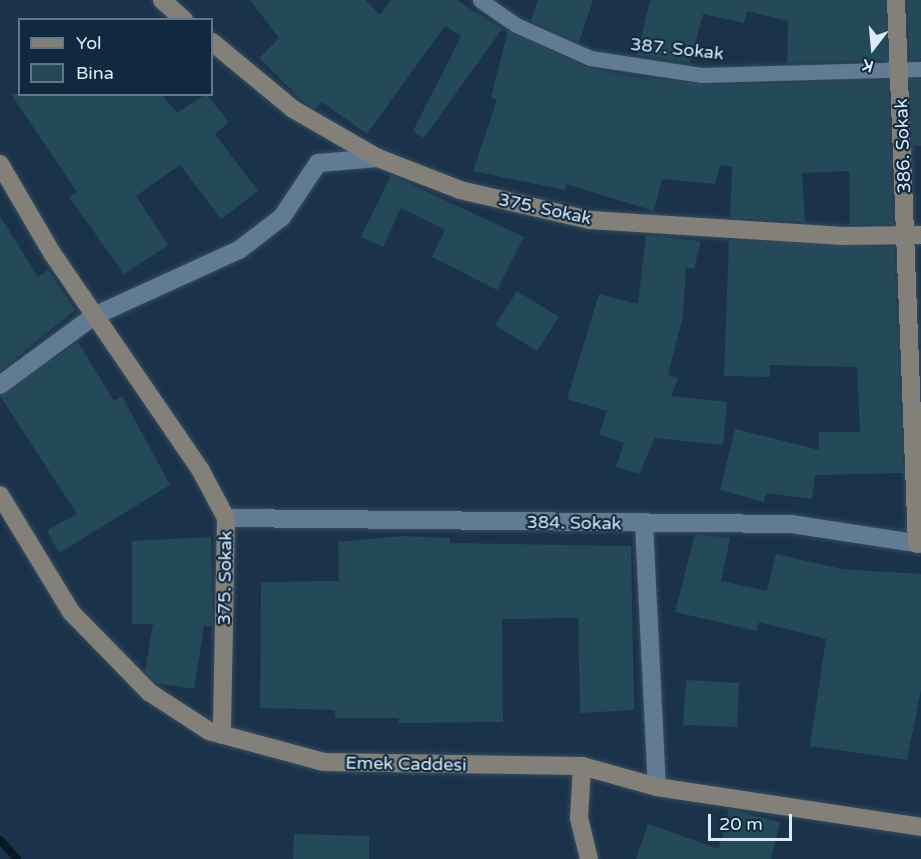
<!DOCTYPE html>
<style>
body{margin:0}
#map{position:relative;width:921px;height:859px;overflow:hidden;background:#1b334a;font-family:"Varela Round",sans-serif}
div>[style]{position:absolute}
.stream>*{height:8px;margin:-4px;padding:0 4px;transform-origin:4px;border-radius:4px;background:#091825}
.building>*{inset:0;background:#244959}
.roads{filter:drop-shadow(0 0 2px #374d5f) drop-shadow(0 0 2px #374d5f)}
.lane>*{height:15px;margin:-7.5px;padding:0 7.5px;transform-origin:7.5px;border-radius:7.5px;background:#617b95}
.street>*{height:18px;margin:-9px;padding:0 9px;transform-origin:9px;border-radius:9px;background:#617b95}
.secondary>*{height:18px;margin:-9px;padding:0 9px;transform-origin:9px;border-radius:9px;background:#828079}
span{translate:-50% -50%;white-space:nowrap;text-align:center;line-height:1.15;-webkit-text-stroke:4.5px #11293f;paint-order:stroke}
.street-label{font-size:18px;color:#dcebf9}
.legend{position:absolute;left:18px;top:18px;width:195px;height:78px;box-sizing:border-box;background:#11293f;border:2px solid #627789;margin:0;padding:8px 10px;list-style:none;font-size:18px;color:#dcebf9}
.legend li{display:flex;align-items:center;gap:12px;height:30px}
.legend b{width:30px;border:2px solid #627789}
.north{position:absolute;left:843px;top:18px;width:60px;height:60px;-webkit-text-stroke:4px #11293f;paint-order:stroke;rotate:196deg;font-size:16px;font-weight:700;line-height:24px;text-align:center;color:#dcebf9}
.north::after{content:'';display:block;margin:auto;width:21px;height:27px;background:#dcebf9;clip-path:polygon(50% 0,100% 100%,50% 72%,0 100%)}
.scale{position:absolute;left:708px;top:814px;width:84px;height:27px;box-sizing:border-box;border:3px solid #dcebf9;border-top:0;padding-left:8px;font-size:18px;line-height:21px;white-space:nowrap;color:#dcebf9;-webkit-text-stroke:4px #11293f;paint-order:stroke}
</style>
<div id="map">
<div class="stream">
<i style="left:0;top:840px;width:25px;rotate:48deg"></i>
</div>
<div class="building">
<i style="clip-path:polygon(250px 0,365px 0,380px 15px,391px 0,457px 0,502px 29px,424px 138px,413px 131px,461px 36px,445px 26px,367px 134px,322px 102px,315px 109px,305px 103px,259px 58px,279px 38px)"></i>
<i style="clip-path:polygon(538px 0,593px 0,579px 42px,531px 21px)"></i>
<i style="clip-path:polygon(650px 0,885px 0,887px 60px,787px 63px,788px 21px,747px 11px,744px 23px,703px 14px,690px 63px,637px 55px)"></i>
<i style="clip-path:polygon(907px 0,921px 0,921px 59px,910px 60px)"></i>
<i style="clip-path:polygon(508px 31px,586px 67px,628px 76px,712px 85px,888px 80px,893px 224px,850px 225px,849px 171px,802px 173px,805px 222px,730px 218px,732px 167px,720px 165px,715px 184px,662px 179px,654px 211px,566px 184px,565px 190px,473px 171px,497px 100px,491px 97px)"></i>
<i style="clip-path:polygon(910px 79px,921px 79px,921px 146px,913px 146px)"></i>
<i style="clip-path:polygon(11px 94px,161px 94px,177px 113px,206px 94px,229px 122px,215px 134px,258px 191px,221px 219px,180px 165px,136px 196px,168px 245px,124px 274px,69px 197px,77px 192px)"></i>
<i style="clip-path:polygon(391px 175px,524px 237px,497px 290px,432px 257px,445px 230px,401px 208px,383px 247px,361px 237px)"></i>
<i style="clip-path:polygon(0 216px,38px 277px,48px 270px,75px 310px,0 371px)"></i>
<i style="clip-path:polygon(646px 235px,701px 241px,694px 269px,686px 268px,683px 316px,668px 375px,678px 379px,671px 396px,727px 402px,723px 445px,655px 438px,639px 474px,616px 467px,624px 443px,599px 434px,607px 411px,567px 399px,599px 294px,638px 304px)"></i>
<i style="clip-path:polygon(729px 240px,894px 247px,903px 473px,815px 475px,812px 499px,766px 493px,764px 502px,720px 490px,735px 429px,819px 450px,819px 432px,860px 432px,857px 367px,770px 365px,770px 377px,724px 376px)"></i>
<i style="clip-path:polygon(517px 291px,559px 317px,537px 351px,495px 325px)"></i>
<i style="clip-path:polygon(78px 342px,114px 401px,122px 396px,170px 485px,59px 553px,47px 530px,77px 514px,0 396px)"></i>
<i style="clip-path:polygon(695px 534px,730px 538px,721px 581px,767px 591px,776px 554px,842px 569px,921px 574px,921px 690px,907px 760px,810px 746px,826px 639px,759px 622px,757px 631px,675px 612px)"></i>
<i style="clip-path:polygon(402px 536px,450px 538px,450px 543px,631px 546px,634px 710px,580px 713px,578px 618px,502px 619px,503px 722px,399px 723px,399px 718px,335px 718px,335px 710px,260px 708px,261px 582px,339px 581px,338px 542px)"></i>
<i style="clip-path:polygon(211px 537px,213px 626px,204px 626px,194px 689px,156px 683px,145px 672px,153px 624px,132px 624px,132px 541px)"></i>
<i style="clip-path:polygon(686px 680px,739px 683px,737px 727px,683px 725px)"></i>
<i style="clip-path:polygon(729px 809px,780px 822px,771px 859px,636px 859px,648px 824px,719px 849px)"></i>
<i style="clip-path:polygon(294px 834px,369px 836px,369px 859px,293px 859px)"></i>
</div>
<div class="roads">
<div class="lane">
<i style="left:480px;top:0;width:44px;rotate:34.8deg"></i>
<i style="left:516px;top:25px;width:81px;rotate:24deg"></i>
<i style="left:590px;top:58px;width:112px;rotate:8.7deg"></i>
<i style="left:701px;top:75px;width:220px;rotate:-1.6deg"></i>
</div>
<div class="street">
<i style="left:0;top:385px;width:117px;rotate:-36.3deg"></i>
<i style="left:94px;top:316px;width:159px;rotate:-24.5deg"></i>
<i style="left:239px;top:250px;width:54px;rotate:-37.5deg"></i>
<i style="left:282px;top:217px;width:65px;rotate:-56.3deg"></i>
<i style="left:318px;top:163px;width:60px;rotate:-4.8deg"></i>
<i style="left:226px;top:518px;width:565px;rotate:0.61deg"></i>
<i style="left:791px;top:524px;width:132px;rotate:8.7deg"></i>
<i style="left:644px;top:524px;width:263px;rotate:87.2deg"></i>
</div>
<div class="secondary">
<i style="left:162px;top:0;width:30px;rotate:42deg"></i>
<i style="left:896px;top:0;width:544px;rotate:87.79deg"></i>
<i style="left:212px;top:42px;width:105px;rotate:39.6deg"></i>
<i style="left:293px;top:109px;width:98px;rotate:30deg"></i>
<i style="left:378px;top:158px;width:88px;rotate:21.3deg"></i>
<i style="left:460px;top:190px;width:133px;rotate:13deg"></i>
<i style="left:590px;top:220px;width:254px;rotate:3.6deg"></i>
<i style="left:843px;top:236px;width:78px;rotate:-0.7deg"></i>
<i style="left:0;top:164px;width:103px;rotate:59.7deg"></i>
<i style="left:52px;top:253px;width:264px;rotate:55.6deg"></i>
<i style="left:201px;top:471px;width:53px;rotate:62deg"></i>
<i style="left:226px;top:518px;width:217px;rotate:91.1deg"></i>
<i style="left:0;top:495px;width:137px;rotate:58.7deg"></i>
<i style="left:71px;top:612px;width:112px;rotate:45.7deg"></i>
<i style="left:149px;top:692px;width:72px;rotate:33deg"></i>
<i style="left:209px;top:731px;width:119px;rotate:15.1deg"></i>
<i style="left:324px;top:762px;width:258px;rotate:0.9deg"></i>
<i style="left:582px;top:766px;width:78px;rotate:15.6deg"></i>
<i style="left:657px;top:787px;width:267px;rotate:8.6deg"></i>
<i style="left:582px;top:766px;width:52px;rotate:93.3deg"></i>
<i style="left:579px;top:818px;width:42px;rotate:76.3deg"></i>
</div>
</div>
<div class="street-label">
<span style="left:677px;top:49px;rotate:6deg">387. Sokak</span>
<span style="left:903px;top:146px;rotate:-92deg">386. Sokak</span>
<span style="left:545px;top:209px;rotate:12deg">375. Sokak</span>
<span style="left:574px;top:523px;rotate:1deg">384. Sokak</span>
<span style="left:225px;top:578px;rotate:-89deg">375. Sokak</span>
<span style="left:406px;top:764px;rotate:1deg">Emek Caddesi</span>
</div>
<ul class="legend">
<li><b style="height:8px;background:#828079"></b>Yol</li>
<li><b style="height:16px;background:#244959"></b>Bina</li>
</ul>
<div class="north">K</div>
<div class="scale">20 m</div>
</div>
